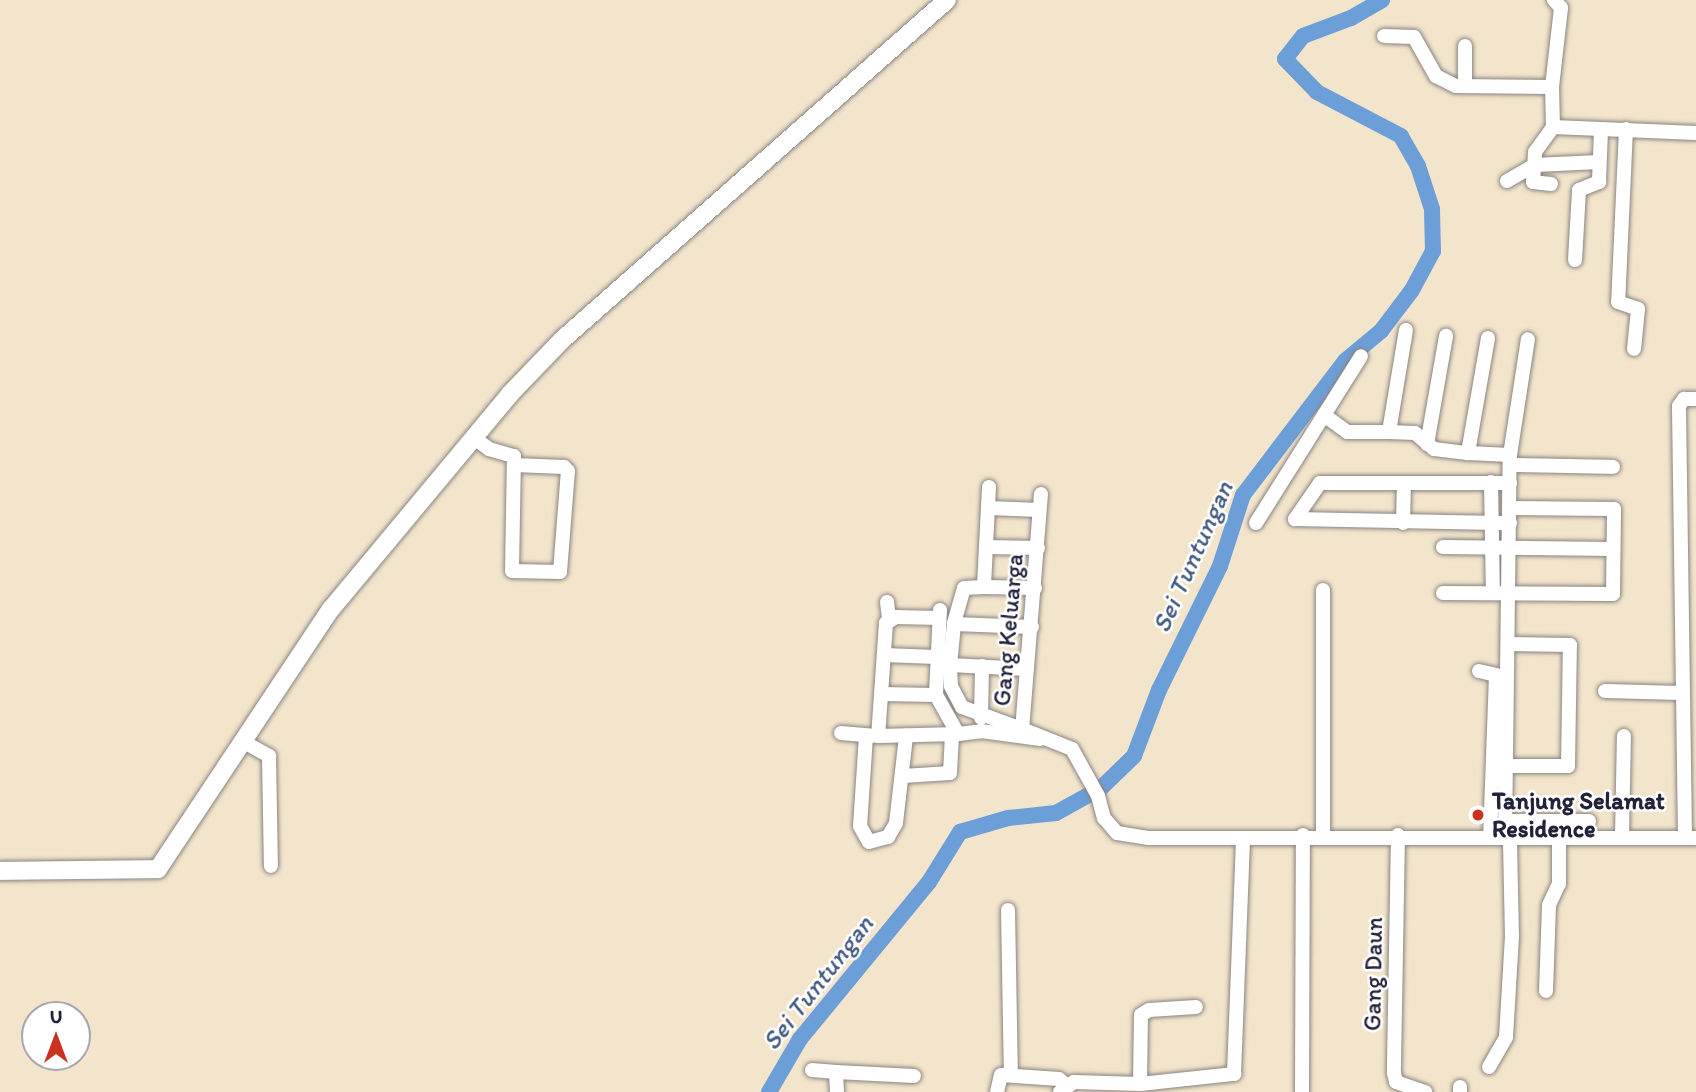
<!DOCTYPE html>
<style>
body{margin:0}
#map{position:relative;width:1696px;height:1092px;overflow:hidden;background:#f3e5cb;font-family:Itim,sans-serif}
div>[style]{position:absolute}
.river>*{height:16px;margin:-8px;padding:0 8px;transform-origin:8px;border-radius:8px;background:#6c9fd8}
.roads{filter:drop-shadow(0 0 2px #8a8483) drop-shadow(0 0 2px #8a8483)}
.minor>*{height:14px;margin:-7px;padding:0 7px;transform-origin:7px;border-radius:7px;background:#fff}
.major>*{height:18px;margin:-9px;padding:0 9px;transform-origin:9px;border-radius:9px;background:#fff}
.dots>*{width:19px;height:19px;translate:-50% -50%;box-sizing:border-box;border:4px solid #fff;border-radius:50%}
span{translate:-50% -50%;white-space:nowrap;text-align:center;line-height:1.15;-webkit-text-stroke:5px #fff;paint-order:stroke}
.street-label{font-size:24px;color:#22223b}
.poi-label{font-size:24px;color:#22223b;font-weight:700}
.left{translate:0 -50%;text-align:left}
.water-label{font-size:26px;color:#435a82;font-style:italic}
.north{position:absolute;left:21px;top:1001px;width:70px;height:70px;box-sizing:border-box;background:#fff;border:2px solid #a7a7b1;border-radius:50%;rotate:0deg;font-size:19px;font-weight:700;line-height:28px;text-align:center;color:#22223b}
.north::after{content:'';display:block;margin:auto;width:24px;height:32px;background:#c8321e;clip-path:polygon(50% 0,100% 100%,50% 72%,0 100%)}
</style>
<div id="map">
<div class="river">
<i style="left:769px;top:1092px;width:61px;rotate:-59.7deg"></i>
<i style="left:800px;top:1039px;width:203px;rotate:-50.6deg"></i>
<i style="left:929px;top:882px;width:59px;rotate:-58.2deg"></i>
<i style="left:960px;top:832px;width:50px;rotate:-16.3deg"></i>
<i style="left:1008px;top:818px;width:48px;rotate:-5.9deg"></i>
<i style="left:1056px;top:813px;width:51px;rotate:-29.1deg"></i>
<i style="left:1101px;top:788px;width:46px;rotate:-44.1deg"></i>
<i style="left:1134px;top:756px;width:71px;rotate:-69.3deg"></i>
<i style="left:1159px;top:690px;width:138px;rotate:-63.8deg"></i>
<i style="left:1220px;top:566px;width:75px;rotate:-72.1deg"></i>
<i style="left:1243px;top:495px;width:168px;rotate:-52.7deg"></i>
<i style="left:1345px;top:361px;width:47px;rotate:-39.8deg"></i>
<i style="left:1381px;top:331px;width:51px;rotate:-52.9deg"></i>
<i style="left:1412px;top:290px;width:44px;rotate:-61.7deg"></i>
<i style="left:1433px;top:251px;width:42px;rotate:-91.4deg"></i>
<i style="left:1432px;top:209px;width:45px;rotate:-108deg"></i>
<i style="left:1418px;top:166px;width:34px;rotate:-120deg"></i>
<i style="left:1401px;top:136px;width:95px;rotate:-152.4deg"></i>
<i style="left:1317px;top:92px;width:46px;rotate:-134.1deg"></i>
<i style="left:1285px;top:59px;width:29px;rotate:-52deg"></i>
<i style="left:1303px;top:36px;width:51px;rotate:-20.6deg"></i>
<i style="left:1351px;top:18px;width:36px;rotate:-30deg"></i>
</div>
<div class="roads">
<div class="minor">
<i style="left:1384px;top:36px;width:30px;rotate:2deg"></i>
<i style="left:1414px;top:37px;width:45px;rotate:60.6deg"></i>
<i style="left:1436px;top:76px;width:22px;rotate:27deg"></i>
<i style="left:1456px;top:86px;width:96px;rotate:0.6deg"></i>
<i style="left:1465px;top:46px;width:40px;rotate:90deg"></i>
<i style="left:1553px;top:127px;width:143px;rotate:2.4deg"></i>
<i style="left:1553px;top:127px;width:40px;rotate:-91.4deg"></i>
<i style="left:1552px;top:87px;width:80px;rotate:-83.5deg"></i>
<i style="left:1561px;top:8px;width:11px;rotate:-131deg"></i>
<i style="left:1626px;top:129px;width:173px;rotate:92.6deg"></i>
<i style="left:1618px;top:302px;width:21px;rotate:19deg"></i>
<i style="left:1638px;top:309px;width:40px;rotate:95.7deg"></i>
<i style="left:1507px;top:181px;width:32px;rotate:-30deg"></i>
<i style="left:1535px;top:165px;width:64px;rotate:-2.7deg"></i>
<i style="left:1551px;top:184px;width:18px;rotate:-174deg"></i>
<i style="left:1533px;top:182px;width:30px;rotate:-86deg"></i>
<i style="left:1535px;top:152px;width:31px;rotate:-54deg"></i>
<i style="left:1575px;top:260px;width:70px;rotate:-86.7deg"></i>
<i style="left:1579px;top:190px;width:22px;rotate:-22deg"></i>
<i style="left:1599px;top:182px;width:53px;rotate:-87.8deg"></i>
<i style="left:1406px;top:330px;width:103px;rotate:99.5deg"></i>
<i style="left:1389px;top:432px;width:26px;rotate:2deg"></i>
<i style="left:1415px;top:433px;width:25px;rotate:40deg"></i>
<i style="left:1434px;top:449px;width:34px;rotate:7deg"></i>
<i style="left:1488px;top:338px;width:117px;rotate:99.9deg"></i>
<i style="left:1468px;top:453px;width:42px;rotate:2.7deg"></i>
<i style="left:1324px;top:415px;width:29px;rotate:36deg"></i>
<i style="left:1347px;top:432px;width:42px"></i>
<i style="left:474px;top:438px;width:19px;rotate:36deg"></i>
<i style="left:489px;top:449px;width:26px;rotate:16deg"></i>
<i style="left:514px;top:456px;width:115px;rotate:91deg"></i>
<i style="left:512px;top:571px;width:48px;rotate:1.2deg"></i>
<i style="left:560px;top:572px;width:101px;rotate:-85.5deg"></i>
<i style="left:568px;top:471px;width:6px;rotate:-135deg"></i>
<i style="left:564px;top:467px;width:50px;rotate:-177.7deg"></i>
<i style="left:1427px;top:444px;width:110px;rotate:-80deg"></i>
<i style="left:1510px;top:465px;width:103px;rotate:1.1deg"></i>
<i style="left:1491px;top:482px;width:111px;rotate:89deg"></i>
<i style="left:1510px;top:483px;width:190px;rotate:180deg"></i>
<i style="left:1320px;top:483px;width:44px;rotate:124.8deg"></i>
<i style="left:1295px;top:519px;width:215px;rotate:1.1deg"></i>
<i style="left:989px;top:487px;width:100px;rotate:92.9deg"></i>
<i style="left:984px;top:587px;width:20px;rotate:177deg"></i>
<i style="left:964px;top:588px;width:37px;rotate:106deg"></i>
<i style="left:954px;top:624px;width:78px;rotate:2.2deg"></i>
<i style="left:1041px;top:494px;width:236px;rotate:94.6deg"></i>
<i style="left:1022px;top:729px;width:54px;rotate:21.8deg"></i>
<i style="left:1072px;top:749px;width:54px;rotate:61deg"></i>
<i style="left:1098px;top:796px;width:23px;rotate:75deg"></i>
<i style="left:1104px;top:818px;width:20px;rotate:49deg"></i>
<i style="left:1117px;top:833px;width:31px;rotate:9deg"></i>
<i style="left:1148px;top:838px;width:95px"></i>
<i style="left:989px;top:508px;width:50px;rotate:2.3deg"></i>
<i style="left:1256px;top:523px;width:197px;rotate:-57.8deg"></i>
<i style="left:1403px;top:523px;width:40px;rotate:-88.6deg"></i>
<i style="left:987px;top:547px;width:51px;rotate:1.1deg"></i>
<i style="left:1443px;top:547px;width:170px;rotate:0.7deg"></i>
<i style="left:984px;top:587px;width:51px;rotate:1.1deg"></i>
<i style="left:1323px;top:590px;width:245px;rotate:90deg"></i>
<i style="left:1443px;top:593px;width:170px;rotate:0.3deg"></i>
<i style="left:1613px;top:594px;width:85px;rotate:-89.3deg"></i>
<i style="left:1614px;top:509px;width:104px;rotate:-179.4deg"></i>
<i style="left:887px;top:602px;width:17px;rotate:83deg"></i>
<i style="left:940px;top:610px;width:85px;rotate:92.7deg"></i>
<i style="left:936px;top:695px;width:45px;rotate:60.6deg"></i>
<i style="left:958px;top:734px;width:23px;rotate:-7deg"></i>
<i style="left:981px;top:731px;width:60px;rotate:7.7deg"></i>
<i style="left:939px;top:618px;width:43px;rotate:-178.7deg"></i>
<i style="left:896px;top:617px;width:12px;rotate:149deg"></i>
<i style="left:886px;top:623px;width:113px;rotate:94deg"></i>
<i style="left:878px;top:736px;width:80px;rotate:-1.4deg"></i>
<i style="left:884px;top:655px;width:52px;rotate:2.2deg"></i>
<i style="left:950px;top:665px;width:41px;rotate:-84.4deg"></i>
<i style="left:1479px;top:671px;width:17px;rotate:13deg"></i>
<i style="left:1496px;top:675px;width:162px;rotate:92.1deg"></i>
<i style="left:1605px;top:691px;width:77px;rotate:1.5deg"></i>
<i style="left:881px;top:694px;width:55px;rotate:1deg"></i>
<i style="left:981px;top:718px;width:52px;rotate:-88.9deg"></i>
<i style="left:1022px;top:729px;width:64px;rotate:-159.9deg"></i>
<i style="left:962px;top:707px;width:24px;rotate:-118deg"></i>
<i style="left:951px;top:686px;width:21px;rotate:-93deg"></i>
<i style="left:950px;top:665px;width:77px;rotate:3deg"></i>
<i style="left:841px;top:733px;width:32px;rotate:5deg"></i>
<i style="left:866px;top:736px;width:90px;rotate:93.8deg"></i>
<i style="left:860px;top:826px;width:18px;rotate:61deg"></i>
<i style="left:869px;top:842px;width:20px;rotate:-15deg"></i>
<i style="left:888px;top:837px;width:16px;rotate:-60deg"></i>
<i style="left:896px;top:823px;width:88px;rotate:-83.4deg"></i>
<i style="left:244px;top:742px;width:29px;rotate:29deg"></i>
<i style="left:269px;top:756px;width:110px;rotate:89deg"></i>
<i style="left:1506px;top:766px;width:62px"></i>
<i style="left:1568px;top:766px;width:121px;rotate:-89.1deg"></i>
<i style="left:1570px;top:645px;width:61px;rotate:-179.1deg"></i>
<i style="left:903px;top:776px;width:47px;rotate:-3.7deg"></i>
<i style="left:950px;top:773px;width:38px;rotate:-87deg"></i>
<i style="left:1506px;top:821px;width:83px"></i>
<i style="left:1398px;top:835px;width:238px;rotate:91deg"></i>
<i style="left:1394px;top:1073px;width:9px;rotate:77deg"></i>
<i style="left:1396px;top:1082px;width:31px;rotate:19deg"></i>
<i style="left:1622px;top:836px;width:100px;rotate:-88.9deg"></i>
<i style="left:1685px;top:837px;width:431px;rotate:-90.8deg"></i>
<i style="left:1679px;top:406px;width:9px;rotate:-54deg"></i>
<i style="left:1684px;top:399px;width:12px"></i>
<i style="left:1505px;top:838px;width:383px;rotate:-89.3deg"></i>
<i style="left:1510px;top:455px;width:117px;rotate:-81.2deg"></i>
<i style="left:1008px;top:910px;width:165px;rotate:89deg"></i>
<i style="left:1546px;top:991px;width:86px;rotate:-88deg"></i>
<i style="left:1549px;top:905px;width:23px;rotate:-65deg"></i>
<i style="left:1559px;top:884px;width:46px;rotate:-90deg"></i>
<i style="left:1489px;top:1067px;width:34px;rotate:-60deg"></i>
<i style="left:1506px;top:1037px;width:100px;rotate:-86.6deg"></i>
<i style="left:1512px;top:937px;width:99px;rotate:-91.2deg"></i>
<i style="left:812px;top:1070px;width:24px;rotate:5deg"></i>
<i style="left:1140px;top:1084px;width:69px;rotate:-89.2deg"></i>
<i style="left:1141px;top:1015px;width:9px;rotate:-32deg"></i>
<i style="left:1149px;top:1010px;width:47px;rotate:-3.7deg"></i>
<i style="left:837px;top:1092px;width:20px;rotate:-93deg"></i>
<i style="left:836px;top:1072px;width:78px;rotate:2.9deg"></i>
<i style="left:997px;top:1092px;width:17px;rotate:-77deg"></i>
<i style="left:1001px;top:1075px;width:58px;rotate:3.9deg"></i>
<i style="left:1059px;top:1079px;width:9px;rotate:41deg"></i>
<i style="left:1060px;top:1092px;width:17px;rotate:-36deg"></i>
<i style="left:1074px;top:1082px;width:66px;rotate:1.7deg"></i>
<i style="left:1140px;top:1084px;width:95px;rotate:-6.1deg"></i>
<i style="left:1234px;top:1074px;width:236px;rotate:-87.8deg"></i>
<i style="left:1243px;top:838px;width:453px"></i>
<i style="left:1302px;top:1092px;width:257px;rotate:-89.8deg"></i>
<i style="left:1460px;top:1092px;width:5px;rotate:-90deg"></i>
</div>
<div class="major">
<i style="left:0;top:871px;width:158px;rotate:-0.7deg"></i>
<i style="left:158px;top:869px;width:312px;rotate:-56.4deg"></i>
<i style="left:331px;top:609px;width:280px;rotate:-50.2deg"></i>
<i style="left:510px;top:394px;width:76px;rotate:-46.1deg"></i>
<i style="left:563px;top:339px;width:512px;rotate:-41.44deg"></i>
</div>
</div>
<div class="dots">
<i style="left:1478px;top:815px;background:#c8321e"></i>
</div>
<div class="street-label">
<span style="left:1008px;top:630px;rotate:-85deg">Gang Keluarga</span>
<span style="left:1373px;top:974px;rotate:-89deg">Gang Daun</span>
</div>
<div class="poi-label">
<span class="left" style="left:1492px;top:815px">Tanjung Selamat<br>Residence</span>
</div>
<div class="water-label">
<span style="left:1193px;top:557px;rotate:-66deg">Sei Tuntungan</span>
<span style="left:818px;top:983px;rotate:-52deg">Sei Tuntungan</span>
</div>
<div class="north">U</div>
</div>
